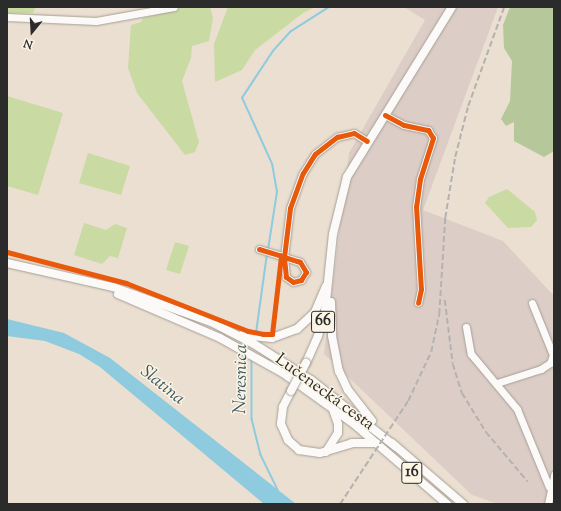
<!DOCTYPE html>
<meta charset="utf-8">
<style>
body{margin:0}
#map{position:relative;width:561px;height:511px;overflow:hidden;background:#eadfd0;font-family:"Sorts Mill Goudy",serif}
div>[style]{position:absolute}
.industrial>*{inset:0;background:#ddcdc7}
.green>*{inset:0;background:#cadaa3}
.forest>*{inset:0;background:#b6c89a}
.water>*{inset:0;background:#8ecbde}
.stream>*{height:1.5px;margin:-0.75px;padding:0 0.75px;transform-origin:0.75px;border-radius:0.75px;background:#8ecbde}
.roads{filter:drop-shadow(0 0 1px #a59f96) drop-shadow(0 0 1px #a59f96)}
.minor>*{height:7px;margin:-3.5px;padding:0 3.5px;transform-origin:3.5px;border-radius:3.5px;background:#fcfaf8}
.major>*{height:8px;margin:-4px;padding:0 4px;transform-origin:4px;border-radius:4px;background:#fcfaf8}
.rail>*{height:1.5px;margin-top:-0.75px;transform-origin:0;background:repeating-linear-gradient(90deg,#b4b2b0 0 6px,transparent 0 9px)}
.bridges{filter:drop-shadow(0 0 1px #a59f96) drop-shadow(0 0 1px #a59f96)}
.major-bridge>*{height:8px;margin:-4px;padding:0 4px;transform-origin:4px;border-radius:4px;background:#fcfaf8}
.cycleway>*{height:5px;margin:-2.5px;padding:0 2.5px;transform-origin:2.5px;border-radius:2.5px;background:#e8590c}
span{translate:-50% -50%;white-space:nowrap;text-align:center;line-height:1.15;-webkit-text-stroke:3px #fcf5e5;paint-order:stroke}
.shield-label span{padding:1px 3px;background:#fcf5e5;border:1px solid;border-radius:3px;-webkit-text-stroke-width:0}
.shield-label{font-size:16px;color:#2b2b2b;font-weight:700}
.street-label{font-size:17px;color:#2b2b2b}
.water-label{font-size:18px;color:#3d5862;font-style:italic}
.frame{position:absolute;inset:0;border:8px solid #2b2b2b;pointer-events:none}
.north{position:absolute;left:12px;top:12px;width:40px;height:40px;-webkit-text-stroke:3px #fcf5e5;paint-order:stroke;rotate:198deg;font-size:11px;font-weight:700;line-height:16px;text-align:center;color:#2b2b2b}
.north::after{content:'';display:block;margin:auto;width:14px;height:18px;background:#2b2b2b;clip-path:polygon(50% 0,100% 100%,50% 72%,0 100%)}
</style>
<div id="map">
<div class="industrial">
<i style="clip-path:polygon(404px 7px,498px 7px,423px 210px,503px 241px,554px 296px,554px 504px,498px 504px,472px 495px,324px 354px,349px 153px,425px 20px)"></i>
</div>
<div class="green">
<i style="clip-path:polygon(7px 7px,36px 7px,33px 13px,7px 13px)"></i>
<i style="clip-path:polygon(184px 7px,210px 7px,213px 18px,209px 41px,192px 46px,191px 58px,182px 81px,199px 142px,195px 152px,185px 155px,137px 93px,128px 68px,131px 25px,141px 22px,143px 18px)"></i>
<i style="clip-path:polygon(228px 7px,315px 7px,303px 13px,255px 50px,242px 70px,215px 82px,214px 44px)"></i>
<i style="clip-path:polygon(7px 96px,63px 113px,38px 195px,7px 186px)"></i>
<i style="clip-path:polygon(88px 153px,130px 166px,121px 195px,79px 183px)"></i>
<i style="clip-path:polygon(507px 189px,535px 212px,537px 220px,531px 227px,508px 228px,485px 203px,489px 197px)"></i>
<i style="clip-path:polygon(84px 223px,106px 230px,115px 224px,127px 228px,118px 258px,110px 256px,102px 264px,74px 255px)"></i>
<i style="clip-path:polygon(175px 242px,189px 246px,180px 274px,166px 270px)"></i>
</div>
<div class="forest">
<i style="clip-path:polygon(510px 7px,554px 7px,554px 151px,544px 157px,514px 141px,514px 122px,506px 126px,501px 119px,510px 101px,512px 61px,504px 48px,503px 25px)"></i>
</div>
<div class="water">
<i style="clip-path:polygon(7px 319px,64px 333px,110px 358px,296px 504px,264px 504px,100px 367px,79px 354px,45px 341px,7px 336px)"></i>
</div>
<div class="stream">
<i style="left:268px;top:250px;width:59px;rotate:-81.2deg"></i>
<i style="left:277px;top:192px;width:28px;rotate:-100deg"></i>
<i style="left:272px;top:164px;width:72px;rotate:-114.4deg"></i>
<i style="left:242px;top:98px;width:56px;rotate:-56.6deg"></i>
<i style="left:273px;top:51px;width:25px;rotate:-48deg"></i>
<i style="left:290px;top:32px;width:46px;rotate:-32.7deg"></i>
<i style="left:256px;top:333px;width:80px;rotate:-82.1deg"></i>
<i style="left:252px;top:359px;width:60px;rotate:90deg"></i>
<i style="left:252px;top:419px;width:37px;rotate:76deg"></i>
<i style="left:261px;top:455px;width:39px;rotate:64deg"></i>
</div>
<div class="roads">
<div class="minor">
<i style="left:7px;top:17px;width:89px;rotate:2.6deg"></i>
<i style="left:96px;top:21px;width:79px;rotate:-10.2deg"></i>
<i style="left:385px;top:115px;width:21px;rotate:28deg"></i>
<i style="left:404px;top:125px;width:25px;rotate:12deg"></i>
<i style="left:428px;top:130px;width:9px;rotate:58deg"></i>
<i style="left:433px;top:138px;width:43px;rotate:107.6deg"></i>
<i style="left:420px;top:179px;width:27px;rotate:98deg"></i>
<i style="left:416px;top:206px;width:83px;rotate:86.6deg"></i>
<i style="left:421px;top:289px;width:14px;rotate:102deg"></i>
<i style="left:259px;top:249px;width:21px;rotate:17deg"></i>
<i style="left:279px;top:255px;width:5px;rotate:22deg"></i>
<i style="left:284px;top:257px;width:14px;rotate:17deg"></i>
<i style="left:297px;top:261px;width:3px;rotate:18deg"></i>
<i style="left:300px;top:262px;width:12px;rotate:59deg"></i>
<i style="left:306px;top:272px;width:9px;rotate:122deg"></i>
<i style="left:301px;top:280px;width:8px;rotate:166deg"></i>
<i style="left:293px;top:282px;width:9px;rotate:-144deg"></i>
<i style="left:286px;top:277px;width:20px;rotate:-96deg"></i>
<i style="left:284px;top:257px;width:49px;rotate:-83deg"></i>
<i style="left:290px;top:208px;width:37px;rotate:-70deg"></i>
<i style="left:303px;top:173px;width:22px;rotate:-58deg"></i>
<i style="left:315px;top:154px;width:28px;rotate:-38deg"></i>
<i style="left:337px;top:137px;width:17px;rotate:-13deg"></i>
<i style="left:354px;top:133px;width:15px;rotate:32deg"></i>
<i style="left:466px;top:327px;width:27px;rotate:80deg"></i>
<i style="left:471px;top:354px;width:72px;rotate:50.1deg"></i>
<i style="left:517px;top:409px;width:84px;rotate:67.7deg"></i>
<i style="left:497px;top:383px;width:46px;rotate:-17.7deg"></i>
<i style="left:541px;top:369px;width:11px;rotate:-34deg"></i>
<i style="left:550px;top:363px;width:9px;rotate:-69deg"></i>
<i style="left:553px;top:355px;width:56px;rotate:-112deg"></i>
<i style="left:548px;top:504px;width:30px;rotate:-78deg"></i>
</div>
<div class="major">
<i style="left:7px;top:263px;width:109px;rotate:12.8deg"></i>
<i style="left:113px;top:287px;width:104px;rotate:19.7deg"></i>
<i style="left:211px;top:322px;width:48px;rotate:27.1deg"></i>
<i style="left:254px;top:344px;width:67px;rotate:32.3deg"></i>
<i style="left:311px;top:380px;width:108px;rotate:38.2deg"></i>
<i style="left:118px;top:294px;width:111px;rotate:23.3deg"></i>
<i style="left:220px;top:338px;width:72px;rotate:29.1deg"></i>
<i style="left:283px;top:373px;width:87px;rotate:35.7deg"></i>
<i style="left:354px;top:424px;width:123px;rotate:40.7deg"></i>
<i style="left:331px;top:302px;width:34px;rotate:88deg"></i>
<i style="left:332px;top:336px;width:36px;rotate:79deg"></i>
<i style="left:339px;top:371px;width:21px;rotate:65deg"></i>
<i style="left:348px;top:390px;width:39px;rotate:52deg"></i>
<i style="left:242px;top:335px;width:30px;rotate:6deg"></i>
<i style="left:272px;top:338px;width:27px;rotate:-20deg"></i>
<i style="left:297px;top:329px;width:25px;rotate:-43deg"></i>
<i style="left:315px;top:312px;width:28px;rotate:-67deg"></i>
<i style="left:306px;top:363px;width:30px;rotate:-66deg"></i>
<i style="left:318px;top:336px;width:26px;rotate:-74deg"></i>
<i style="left:325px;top:311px;width:77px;rotate:-84.1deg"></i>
<i style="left:333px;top:234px;width:59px;rotate:-76.2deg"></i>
<i style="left:347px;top:177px;width:200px;rotate:-58.3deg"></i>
<i style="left:291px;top:391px;width:18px;rotate:117deg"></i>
<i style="left:283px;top:407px;width:17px;rotate:97deg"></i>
<i style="left:281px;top:424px;width:17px;rotate:66deg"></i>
<i style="left:288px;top:440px;width:15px;rotate:42deg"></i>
<i style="left:299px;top:450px;width:21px;rotate:8deg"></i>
<i style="left:320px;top:453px;width:34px;rotate:-17deg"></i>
<i style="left:352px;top:443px;width:24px"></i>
<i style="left:392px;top:443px;width:94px;rotate:40.7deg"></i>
<i style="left:326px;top:452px;width:22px;rotate:-58deg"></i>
<i style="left:338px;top:433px;width:9px;rotate:-90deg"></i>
<i style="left:338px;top:424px;width:18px;rotate:-109deg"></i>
</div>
</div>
<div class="rail">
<i style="left:445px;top:300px;width:64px;rotate:82.9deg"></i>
<i style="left:453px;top:364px;width:30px;rotate:73deg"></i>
<i style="left:462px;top:393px;width:46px;rotate:58.4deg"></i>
<i style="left:486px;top:432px;width:65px;rotate:50deg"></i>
<i style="left:340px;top:504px;width:123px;rotate:-56.6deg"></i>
<i style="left:408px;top:401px;width:54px;rotate:-64.9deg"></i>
<i style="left:431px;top:352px;width:39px;rotate:-78deg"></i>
<i style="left:439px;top:314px;width:96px;rotate:-86.4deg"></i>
<i style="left:445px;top:218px;width:62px;rotate:-80.7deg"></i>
<i style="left:455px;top:157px;width:53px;rotate:-75.7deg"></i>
<i style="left:468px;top:106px;width:105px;rotate:-70deg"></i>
</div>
<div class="bridges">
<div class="major-bridge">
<i style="left:291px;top:391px;width:32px;rotate:-62deg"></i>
</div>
</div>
<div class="cycleway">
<i style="left:385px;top:115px;width:21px;rotate:28deg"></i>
<i style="left:404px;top:125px;width:25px;rotate:12deg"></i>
<i style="left:428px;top:130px;width:9px;rotate:58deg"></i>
<i style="left:433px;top:138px;width:43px;rotate:107.6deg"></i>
<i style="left:420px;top:179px;width:27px;rotate:98deg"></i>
<i style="left:416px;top:206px;width:83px;rotate:86.6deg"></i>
<i style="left:421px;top:289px;width:14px;rotate:102deg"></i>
<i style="left:259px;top:249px;width:21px;rotate:17deg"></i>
<i style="left:279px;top:255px;width:5px;rotate:22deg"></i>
<i style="left:284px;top:257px;width:14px;rotate:17deg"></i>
<i style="left:297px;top:261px;width:3px;rotate:18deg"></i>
<i style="left:300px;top:262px;width:12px;rotate:59deg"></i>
<i style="left:306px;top:272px;width:9px;rotate:122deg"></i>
<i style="left:301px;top:280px;width:8px;rotate:166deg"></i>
<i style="left:293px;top:282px;width:9px;rotate:-144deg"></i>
<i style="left:286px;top:277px;width:20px;rotate:-96deg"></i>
<i style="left:284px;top:257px;width:49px;rotate:-83deg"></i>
<i style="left:290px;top:208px;width:37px;rotate:-70deg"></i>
<i style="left:303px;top:173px;width:22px;rotate:-58deg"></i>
<i style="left:315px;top:154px;width:28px;rotate:-38deg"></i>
<i style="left:337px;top:137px;width:17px;rotate:-13deg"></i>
<i style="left:354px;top:133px;width:15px;rotate:32deg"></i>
<i style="left:7px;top:252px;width:123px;rotate:14.6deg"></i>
<i style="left:126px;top:283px;width:131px;rotate:21.5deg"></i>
<i style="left:248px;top:331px;width:15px;rotate:11deg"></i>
<i style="left:263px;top:334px;width:9px"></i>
<i style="left:272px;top:334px;width:79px;rotate:-83.4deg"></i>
</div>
<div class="shield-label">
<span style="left:323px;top:322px">66</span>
<span style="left:412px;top:473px">16</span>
</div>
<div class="street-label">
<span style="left:324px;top:393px;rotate:36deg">Lučenecká cesta</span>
</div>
<div class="water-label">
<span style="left:242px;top:379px;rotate:-89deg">Neresnica</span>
<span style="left:162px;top:386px;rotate:39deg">Slatina</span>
</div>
<div class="frame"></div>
<div class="north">N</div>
</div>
